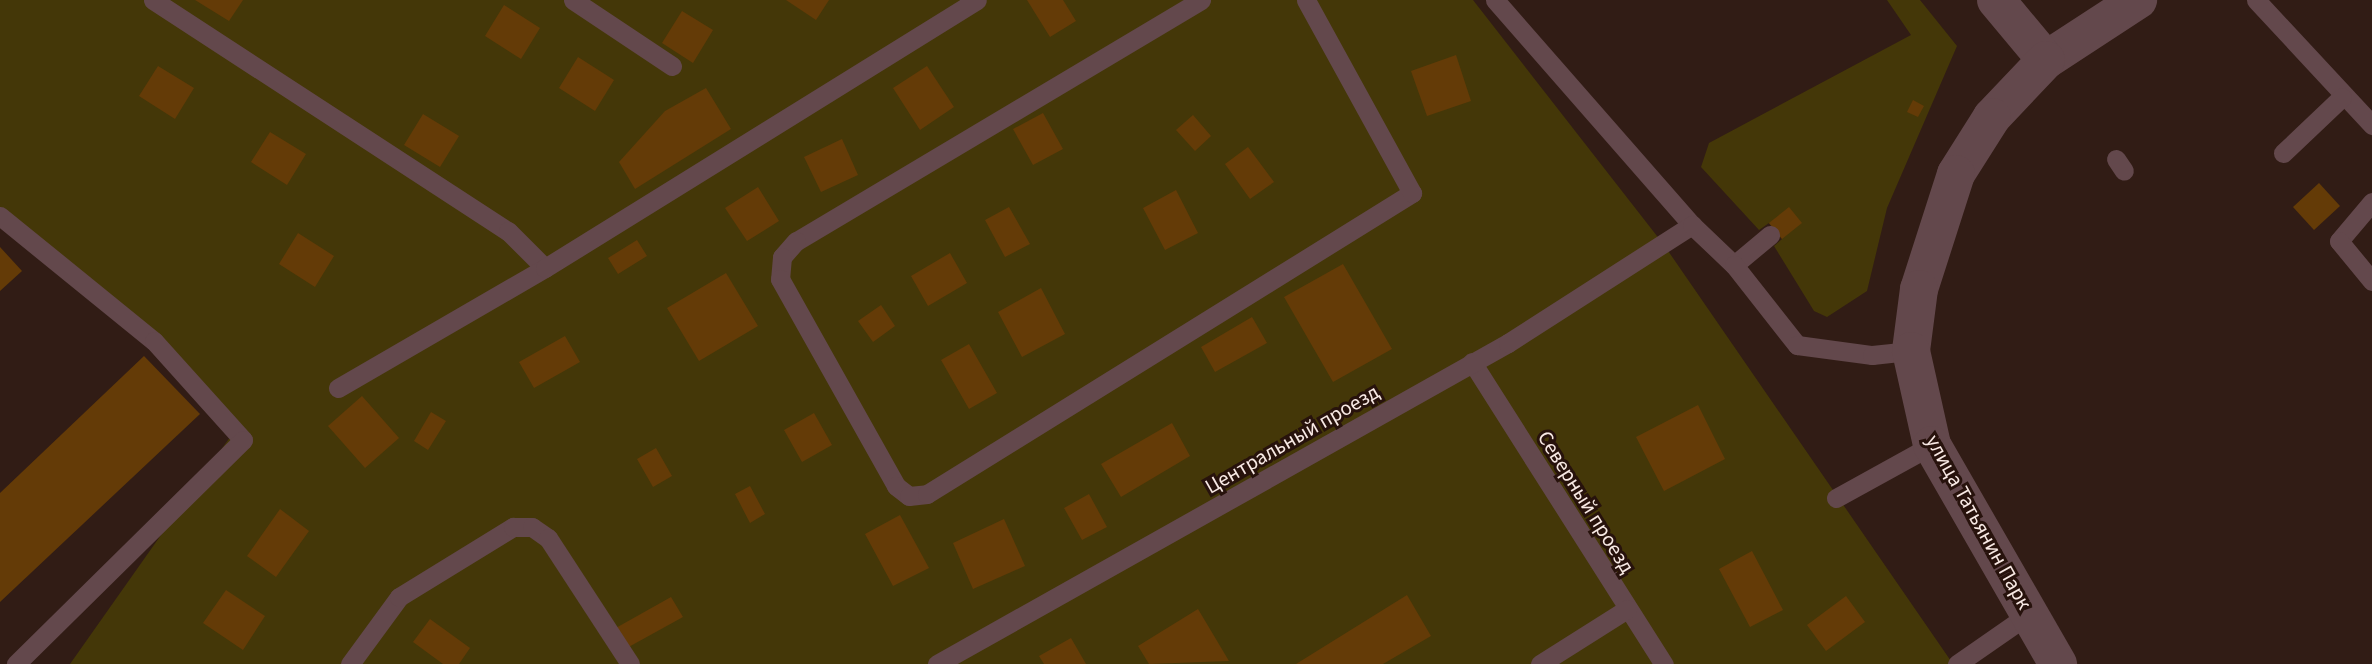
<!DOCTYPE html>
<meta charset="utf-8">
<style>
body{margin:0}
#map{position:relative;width:2372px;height:664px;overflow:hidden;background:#311c15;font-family:"Source Sans 3",sans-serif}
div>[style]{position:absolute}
.green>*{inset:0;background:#443708}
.building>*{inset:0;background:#643b07}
.service>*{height:19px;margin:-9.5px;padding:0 9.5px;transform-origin:9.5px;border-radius:9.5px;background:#63484c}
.minor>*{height:38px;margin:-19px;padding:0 19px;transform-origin:19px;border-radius:19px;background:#63484c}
.tertiary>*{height:38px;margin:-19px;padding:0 19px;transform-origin:19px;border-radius:19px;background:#63484c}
span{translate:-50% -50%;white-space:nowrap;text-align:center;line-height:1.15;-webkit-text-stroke:6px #27120c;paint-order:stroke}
.street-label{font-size:21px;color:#f8e9e4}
</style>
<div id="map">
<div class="green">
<i style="clip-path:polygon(0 0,1473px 0,1664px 245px,1953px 664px,70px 664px,240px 423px,0 223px)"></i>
<i style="clip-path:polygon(1887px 0,1920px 0,1957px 46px,1887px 208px,1867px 291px,1827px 317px,1814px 311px,1774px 246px,1782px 239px,1769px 223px,1759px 230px,1701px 167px,1709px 143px,1911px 35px)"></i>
</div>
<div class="building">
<i style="clip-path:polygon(195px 0,243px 0,229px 21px)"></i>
<i style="clip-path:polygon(786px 0,829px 0,816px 20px)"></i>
<i style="clip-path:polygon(1027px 0,1063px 0,1076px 21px,1050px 37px)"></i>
<i style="clip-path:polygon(504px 5px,540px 28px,521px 59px,485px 36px)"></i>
<i style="clip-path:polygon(682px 11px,713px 30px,693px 63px,662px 43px)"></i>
<i style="clip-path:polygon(1456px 55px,1471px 101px,1427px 116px,1411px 71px)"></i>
<i style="clip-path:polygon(578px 57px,614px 80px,595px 111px,559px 88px)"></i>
<i style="clip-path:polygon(158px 66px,194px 88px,175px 119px,139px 96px)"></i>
<i style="clip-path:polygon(927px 66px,954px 107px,920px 130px,893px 88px)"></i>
<i style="clip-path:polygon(706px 88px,731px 129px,635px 189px,619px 162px,665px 111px)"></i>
<i style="clip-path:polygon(1913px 100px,1924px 106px,1918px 117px,1907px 112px)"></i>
<i style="clip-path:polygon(1043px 113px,1063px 149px,1033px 165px,1013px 129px)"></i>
<i style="clip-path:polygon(423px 114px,459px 136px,440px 167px,404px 145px)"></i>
<i style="clip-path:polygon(1193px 115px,1211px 136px,1195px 151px,1176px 130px)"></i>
<i style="clip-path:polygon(270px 132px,306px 154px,287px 185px,251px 162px)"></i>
<i style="clip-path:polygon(842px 139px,858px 175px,821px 192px,804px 157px)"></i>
<i style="clip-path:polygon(1248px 147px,1274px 182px,1250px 199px,1225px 164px)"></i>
<i style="clip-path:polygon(2319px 183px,2340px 206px,2314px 230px,2293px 207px)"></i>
<i style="clip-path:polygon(758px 187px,779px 221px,747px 241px,725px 208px)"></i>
<i style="clip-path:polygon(1176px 190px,1198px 233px,1165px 250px,1143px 208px)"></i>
<i style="clip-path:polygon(1009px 207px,1030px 244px,1005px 257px,985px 220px)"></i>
<i style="clip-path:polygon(1789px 207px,1802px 223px,1782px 239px,1769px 223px)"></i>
<i style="clip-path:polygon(298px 233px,334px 256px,315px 287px,279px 264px)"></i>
<i style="clip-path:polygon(637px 240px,647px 256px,618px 274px,608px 258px)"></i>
<i style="clip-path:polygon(0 247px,22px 271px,0 291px)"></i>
<i style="clip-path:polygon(950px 253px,967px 283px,928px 306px,911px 276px)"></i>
<i style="clip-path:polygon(1343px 264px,1392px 349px,1333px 382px,1284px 297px)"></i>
<i style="clip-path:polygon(726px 273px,758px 326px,699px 361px,667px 308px)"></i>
<i style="clip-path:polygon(1041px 288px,1065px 334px,1022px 357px,998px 312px)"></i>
<i style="clip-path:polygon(881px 305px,895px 326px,873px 342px,858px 321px)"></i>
<i style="clip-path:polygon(1252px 317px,1267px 343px,1215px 372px,1201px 347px)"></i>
<i style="clip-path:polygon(565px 336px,580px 362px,534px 388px,519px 362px)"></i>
<i style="clip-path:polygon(969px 344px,997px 393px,969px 409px,941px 360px)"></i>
<i style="clip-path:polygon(144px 356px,200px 414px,0 602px,0 493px)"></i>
<i style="clip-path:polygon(362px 396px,399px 438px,365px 468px,328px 426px)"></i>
<i style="clip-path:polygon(1698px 405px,1725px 459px,1664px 491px,1636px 437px)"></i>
<i style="clip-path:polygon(431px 412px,446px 421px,428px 450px,414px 441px)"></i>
<i style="clip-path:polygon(814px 413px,832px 445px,802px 462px,784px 430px)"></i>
<i style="clip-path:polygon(1172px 423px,1190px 456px,1121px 497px,1101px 464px)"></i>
<i style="clip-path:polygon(656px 448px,672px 476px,653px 487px,637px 459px)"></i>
<i style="clip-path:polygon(750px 486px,765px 514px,750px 523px,735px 494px)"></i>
<i style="clip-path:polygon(1089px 494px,1107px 527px,1082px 540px,1064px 508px)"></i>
<i style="clip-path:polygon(280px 509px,309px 531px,276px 577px,247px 556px)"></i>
<i style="clip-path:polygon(900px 515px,929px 568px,893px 586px,865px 534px)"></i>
<i style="clip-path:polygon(1004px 519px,1025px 566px,973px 589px,953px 543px)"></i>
<i style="clip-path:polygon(1752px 551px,1783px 610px,1750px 627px,1719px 569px)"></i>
<i style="clip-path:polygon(226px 590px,265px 616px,243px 650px,203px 623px)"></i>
<i style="clip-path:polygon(1407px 595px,1431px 636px,1383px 664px,1296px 664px)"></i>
<i style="clip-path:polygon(1846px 596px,1865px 622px,1826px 651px,1807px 625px)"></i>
<i style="clip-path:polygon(671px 597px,683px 617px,625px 649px,614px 629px)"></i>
<i style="clip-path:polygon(1198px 609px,1229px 661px,1149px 664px,1138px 646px)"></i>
<i style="clip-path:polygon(430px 619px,470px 648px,459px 664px,443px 664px,413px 642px)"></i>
<i style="clip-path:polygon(1071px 638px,1086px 664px,1044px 664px,1039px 656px)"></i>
</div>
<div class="service">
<i style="left:153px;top:0;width:424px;rotate:33.1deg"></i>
<i style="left:508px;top:231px;width:52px;rotate:45deg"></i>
<i style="left:573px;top:0;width:119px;rotate:33.7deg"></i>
<i style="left:1201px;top:0;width:471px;rotate:149.2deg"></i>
<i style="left:796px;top:241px;width:21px;rotate:131deg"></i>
<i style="left:782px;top:257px;width:22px;rotate:95deg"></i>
<i style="left:780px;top:279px;width:237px;rotate:60.7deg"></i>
<i style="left:896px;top:486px;width:16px;rotate:38deg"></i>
<i style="left:909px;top:496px;width:18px;rotate:-6deg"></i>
<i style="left:927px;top:494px;width:571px;rotate:-31.82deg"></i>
<i style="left:1412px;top:193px;width:220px;rotate:-118.8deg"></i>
<i style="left:1495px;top:0;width:299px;rotate:48.8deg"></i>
<i style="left:2256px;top:0;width:171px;rotate:47.1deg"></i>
<i style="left:2283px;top:153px;width:81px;rotate:-43.5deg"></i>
<i style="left:2116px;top:159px;width:14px;rotate:56deg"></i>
<i style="left:2372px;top:202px;width:51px;rotate:130.2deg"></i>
<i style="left:2339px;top:241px;width:52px;rotate:50.5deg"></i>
<i style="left:0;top:216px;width:198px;rotate:39.1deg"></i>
<i style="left:154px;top:341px;width:133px;rotate:48deg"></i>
<i style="left:243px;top:440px;width:319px;rotate:135.4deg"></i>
<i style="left:1734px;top:265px;width:47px;rotate:-39.8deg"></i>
<i style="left:1472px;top:362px;width:358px;rotate:57.6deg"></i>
<i style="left:338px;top:388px;width:239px;rotate:-30.1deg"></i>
<i style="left:545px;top:268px;width:508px;rotate:-31.81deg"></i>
<i style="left:1836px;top:498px;width:110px;rotate:-28.9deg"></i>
<i style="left:350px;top:664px;width:83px;rotate:-53.8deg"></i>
<i style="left:399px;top:597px;width:134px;rotate:-31.6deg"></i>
<i style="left:513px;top:527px;width:19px"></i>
<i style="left:532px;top:527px;width:19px;rotate:35deg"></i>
<i style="left:548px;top:538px;width:150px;rotate:56.9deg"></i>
<i style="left:937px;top:664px;width:655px;rotate:-29.34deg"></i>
<i style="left:1508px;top:343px;width:219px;rotate:-32.7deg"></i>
<i style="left:1692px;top:225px;width:58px;rotate:43.6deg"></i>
<i style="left:1734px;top:265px;width:102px;rotate:51.8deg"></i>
<i style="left:1797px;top:345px;width:76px;rotate:7.6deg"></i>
<i style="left:1872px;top:355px;width:39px;rotate:-6deg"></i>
<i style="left:1540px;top:664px;width:103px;rotate:-32.3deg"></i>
<i style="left:1957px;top:664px;width:88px;rotate:-34.8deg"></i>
</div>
<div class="minor">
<i style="left:2046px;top:60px;width:110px;rotate:-33.1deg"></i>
</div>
<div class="tertiary">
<i style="left:1996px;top:0;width:78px;rotate:50.2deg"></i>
<i style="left:2046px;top:60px;width:79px;rotate:133.5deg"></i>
<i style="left:1992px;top:117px;width:67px;rotate:122.3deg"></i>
<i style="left:1956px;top:174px;width:121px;rotate:107.8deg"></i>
<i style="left:1919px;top:289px;width:63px;rotate:97.4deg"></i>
<i style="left:1911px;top:351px;width:96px;rotate:77.4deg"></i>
<i style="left:1932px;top:445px;width:253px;rotate:60.1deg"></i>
</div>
<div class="street-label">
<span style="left:1292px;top:439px;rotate:-30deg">Центральный проезд</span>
<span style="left:1586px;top:502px;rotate:58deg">Северный проезд</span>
<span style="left:1979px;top:522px;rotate:61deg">улица Татьянин Парк</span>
</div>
</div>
